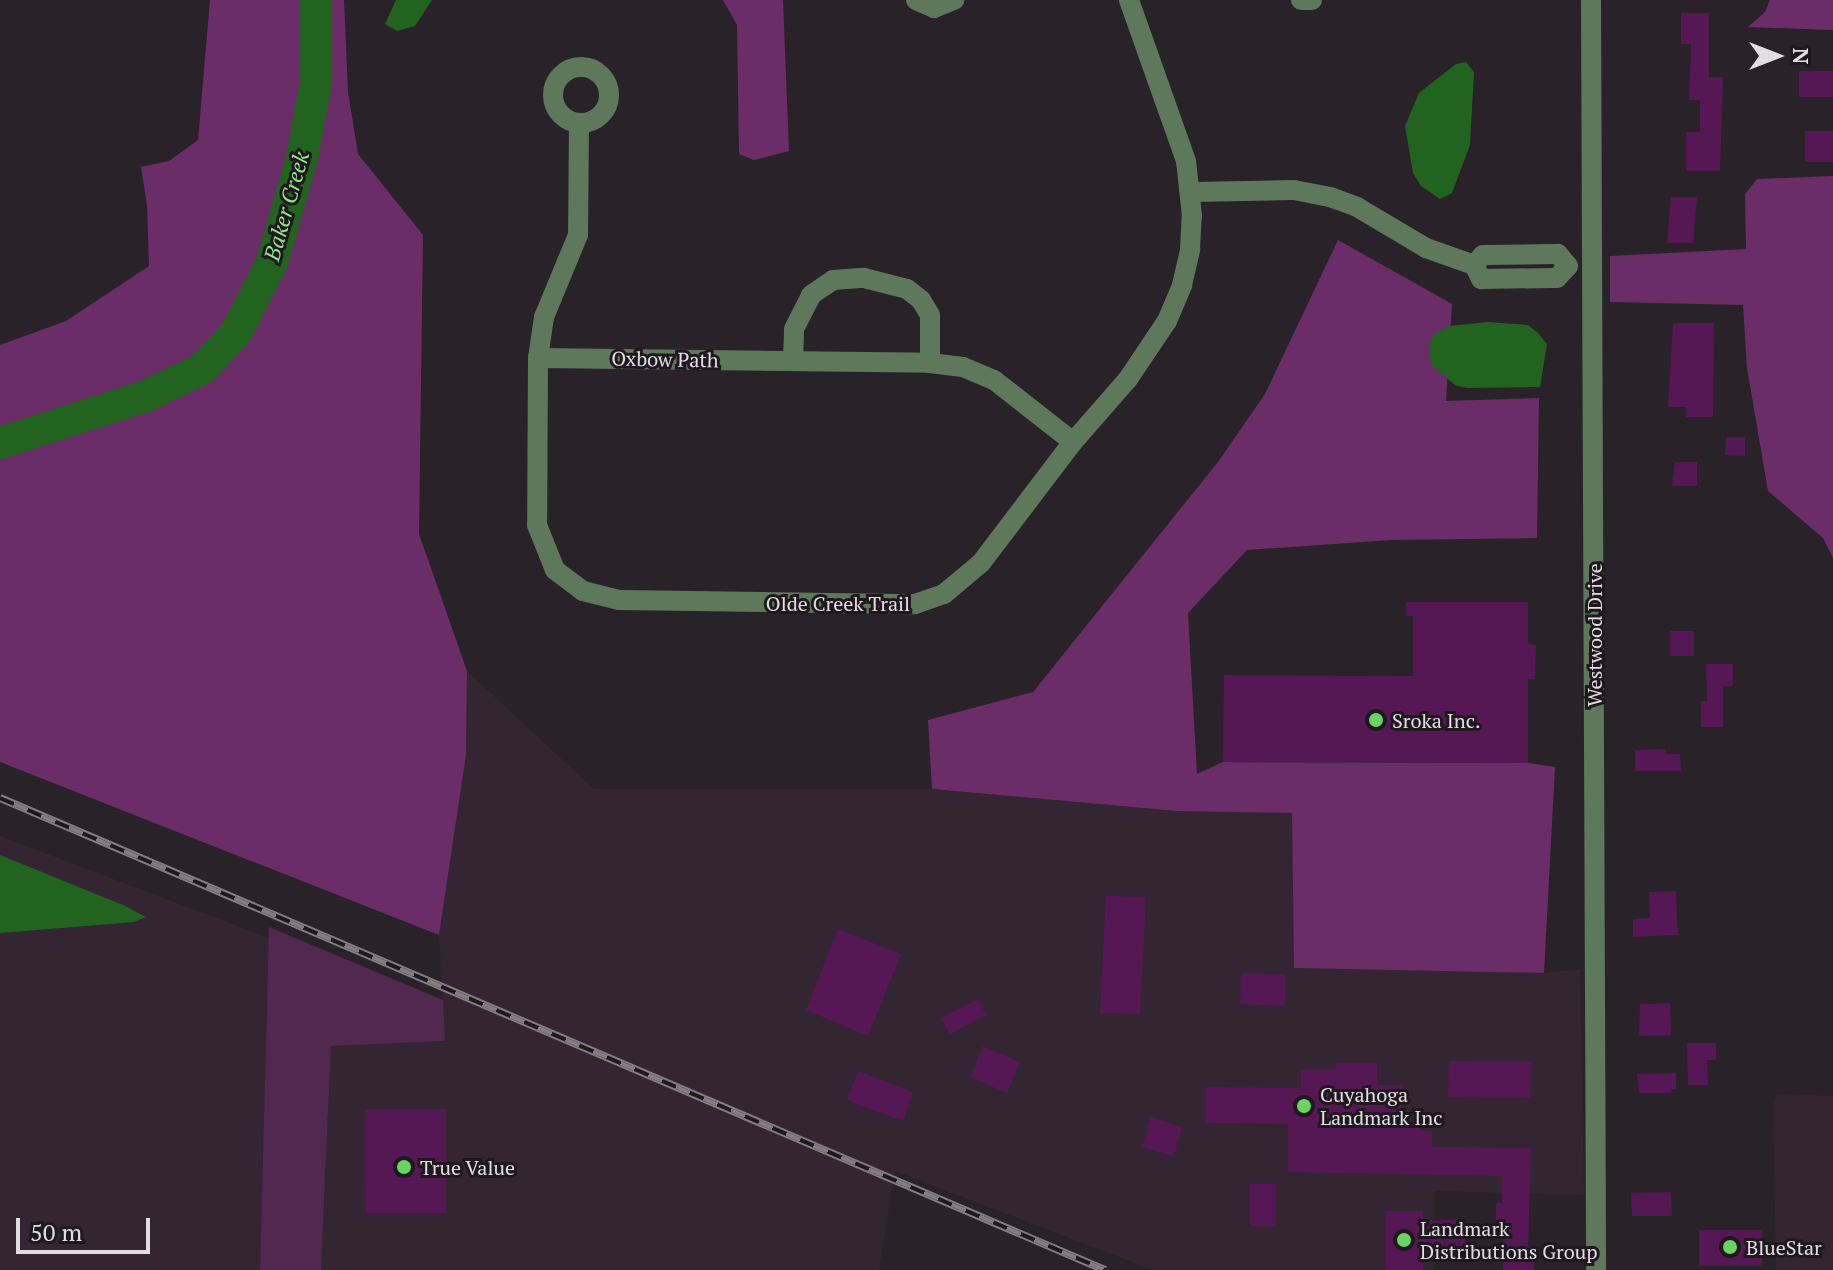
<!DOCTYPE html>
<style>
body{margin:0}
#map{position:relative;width:1833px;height:1270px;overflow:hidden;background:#292229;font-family:"PT Serif",serif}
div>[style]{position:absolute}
.built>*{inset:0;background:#332632}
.green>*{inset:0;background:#522750}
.forest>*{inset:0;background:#6b2d68}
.water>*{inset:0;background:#236320}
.river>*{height:32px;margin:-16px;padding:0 16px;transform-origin:16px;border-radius:16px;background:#236320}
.building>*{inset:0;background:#561854}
.minor>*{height:20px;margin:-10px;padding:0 10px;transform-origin:10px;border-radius:10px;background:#5d785b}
.minor>.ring{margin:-10px;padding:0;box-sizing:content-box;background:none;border:20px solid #5d785b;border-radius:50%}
.rail>*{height:8px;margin-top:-4px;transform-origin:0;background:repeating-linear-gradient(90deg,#20181f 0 15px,#837d82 0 30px);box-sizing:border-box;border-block:2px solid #837d82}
.dots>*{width:22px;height:22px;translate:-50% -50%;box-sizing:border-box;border:4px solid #20181f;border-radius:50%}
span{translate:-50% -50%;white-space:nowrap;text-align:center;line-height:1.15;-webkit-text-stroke:6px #20181f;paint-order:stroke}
.street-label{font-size:20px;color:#e2dde1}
.poi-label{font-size:20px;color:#e2dde1}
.left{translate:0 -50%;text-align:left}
.water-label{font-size:22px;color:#91e68b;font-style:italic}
.north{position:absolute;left:1737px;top:16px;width:80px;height:80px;-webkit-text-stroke:6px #20181f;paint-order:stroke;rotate:90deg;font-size:22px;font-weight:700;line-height:32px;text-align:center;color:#e2dde1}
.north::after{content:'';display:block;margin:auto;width:28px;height:36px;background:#e2dde1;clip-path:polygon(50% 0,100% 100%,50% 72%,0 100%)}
.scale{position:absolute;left:16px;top:1218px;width:134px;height:36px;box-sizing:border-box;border:4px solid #e2dde1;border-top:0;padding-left:10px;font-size:24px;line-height:28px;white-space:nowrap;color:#e2dde1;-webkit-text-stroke:6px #20181f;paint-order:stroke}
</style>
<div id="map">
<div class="built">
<i style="clip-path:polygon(467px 671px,594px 789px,932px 789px,1177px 811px,1292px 813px,1295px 968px,1544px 973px,1580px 969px,1584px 1195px,1435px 1191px,1434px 1270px,1153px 1270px,895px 1171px,879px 1270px,321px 1270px,331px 1046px,445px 1041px,439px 935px,466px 755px)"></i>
<i style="clip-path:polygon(0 836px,269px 938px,260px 1270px,0 1270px)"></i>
<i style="clip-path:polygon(1776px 1094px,1833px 1096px,1833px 1270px,1776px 1270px,1773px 1107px)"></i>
</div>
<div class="green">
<i style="clip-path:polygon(269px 927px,443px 1000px,445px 1041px,331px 1046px,321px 1270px,260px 1270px)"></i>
</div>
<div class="forest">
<i style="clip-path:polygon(210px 0,344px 0,348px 92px,358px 154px,423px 235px,419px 534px,467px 671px,466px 755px,439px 935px,0 762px,0 345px,66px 321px,149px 266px,147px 205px,141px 167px,169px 161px,198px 140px)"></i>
<i style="clip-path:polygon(723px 0,783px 0,789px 151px,754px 160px,739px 154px,737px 25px)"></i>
<i style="clip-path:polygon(1770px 0,1833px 0,1833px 30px,1748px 27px,1765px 12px)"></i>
<i style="clip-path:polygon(1833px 176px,1833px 558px,1823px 538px,1768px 491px,1747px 368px,1743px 305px,1610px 302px,1610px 256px,1746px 249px,1745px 194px,1757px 179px)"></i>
<i style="clip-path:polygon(1338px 240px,1452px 304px,1446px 401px,1539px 398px,1537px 538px,1391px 540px,1247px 550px,1188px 613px,1197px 774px,1223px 762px,1528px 763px,1555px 767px,1544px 973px,1294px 968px,1292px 813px,1177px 811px,932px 789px,928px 720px,1033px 692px,1218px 462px,1265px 394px)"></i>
</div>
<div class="water">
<i style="clip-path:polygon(396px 0,432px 0,415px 26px,397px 31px,385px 24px)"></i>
<i style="clip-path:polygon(1466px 62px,1474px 72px,1470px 145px,1452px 193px,1440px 199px,1421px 186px,1413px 173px,1405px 126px,1419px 93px,1456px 64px)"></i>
<i style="clip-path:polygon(1488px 322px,1528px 325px,1537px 332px,1547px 344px,1540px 387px,1467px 388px,1455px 385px,1431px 365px,1429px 347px,1433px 335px,1449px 326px)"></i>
<i style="clip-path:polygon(0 855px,123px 905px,146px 917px,134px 922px,0 933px)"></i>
</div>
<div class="river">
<i style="left:0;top:443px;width:153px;rotate:-17.8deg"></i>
<i style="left:146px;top:396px;width:62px;rotate:-25.7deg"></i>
<i style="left:202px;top:369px;width:50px;rotate:-46.6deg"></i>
<i style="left:236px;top:333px;width:80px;rotate:-63.1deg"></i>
<i style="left:272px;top:262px;width:108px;rotate:-73.9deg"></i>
<i style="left:302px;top:158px;width:78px;rotate:-79.7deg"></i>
<i style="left:316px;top:81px;width:81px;rotate:-90deg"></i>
</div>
<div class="building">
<i style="clip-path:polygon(1681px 13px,1709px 13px,1709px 77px,1723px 77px,1720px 171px,1686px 171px,1686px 132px,1700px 132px,1700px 100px,1689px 100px,1691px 44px,1681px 44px)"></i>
<i style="clip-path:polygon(1799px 71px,1833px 71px,1833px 97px,1799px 97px)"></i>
<i style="clip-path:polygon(1805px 131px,1833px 131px,1833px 162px,1805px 162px)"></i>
<i style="clip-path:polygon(1671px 197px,1697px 197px,1693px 243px,1667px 243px)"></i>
<i style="clip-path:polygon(1673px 323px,1714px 323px,1713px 417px,1686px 417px,1686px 407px,1668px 407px)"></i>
<i style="clip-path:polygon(1726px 437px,1745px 437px,1745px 456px,1725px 455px)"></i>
<i style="clip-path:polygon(1675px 462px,1697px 462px,1697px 486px,1672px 486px)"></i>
<i style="clip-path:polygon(1406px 602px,1528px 602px,1528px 644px,1536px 645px,1535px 679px,1528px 679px,1528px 763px,1223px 762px,1224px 675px,1413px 676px,1413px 616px,1406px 616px)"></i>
<i style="clip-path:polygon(1670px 631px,1694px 631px,1694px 656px,1670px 656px)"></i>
<i style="clip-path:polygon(1706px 664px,1733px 664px,1733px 686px,1723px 686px,1723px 727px,1701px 727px,1701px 701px,1707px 701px)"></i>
<i style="clip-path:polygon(1666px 749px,1666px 754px,1680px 754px,1681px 771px,1635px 771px,1635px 750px)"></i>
<i style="clip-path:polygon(1676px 891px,1678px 935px,1633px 937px,1633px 919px,1650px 918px,1649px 892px)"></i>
<i style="clip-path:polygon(1106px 896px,1146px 897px,1140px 1014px,1100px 1013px)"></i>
<i style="clip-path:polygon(838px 929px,901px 954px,868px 1036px,806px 1010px)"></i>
<i style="clip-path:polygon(1241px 973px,1285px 975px,1285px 1006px,1240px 1004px)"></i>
<i style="clip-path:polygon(978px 999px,986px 1015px,950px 1034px,941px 1018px)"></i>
<i style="clip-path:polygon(1670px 1003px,1671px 1035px,1639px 1036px,1640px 1004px)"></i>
<i style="clip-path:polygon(1687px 1043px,1716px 1043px,1716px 1060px,1707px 1060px,1708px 1085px,1688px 1085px)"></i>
<i style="clip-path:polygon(983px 1046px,1020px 1062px,1007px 1093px,970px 1077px)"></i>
<i style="clip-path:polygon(1449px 1061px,1531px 1062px,1530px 1098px,1448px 1097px)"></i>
<i style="clip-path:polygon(1336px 1063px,1377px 1063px,1377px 1085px,1402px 1085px,1401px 1124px,1420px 1124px,1420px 1130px,1432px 1131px,1432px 1147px,1531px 1148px,1528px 1247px,1534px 1247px,1534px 1270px,1503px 1270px,1503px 1221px,1496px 1220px,1496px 1203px,1502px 1203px,1502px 1176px,1288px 1172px,1288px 1124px,1206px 1123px,1206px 1087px,1301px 1088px,1301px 1070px,1336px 1070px)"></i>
<i style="clip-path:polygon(858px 1071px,913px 1092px,903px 1121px,847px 1100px)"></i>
<i style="clip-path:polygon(1676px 1073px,1676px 1089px,1671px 1089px,1672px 1093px,1639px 1093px,1637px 1074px)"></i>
<i style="clip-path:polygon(365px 1109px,446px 1109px,446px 1213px,366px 1213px)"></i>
<i style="clip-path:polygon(1151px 1117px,1182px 1127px,1174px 1156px,1142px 1147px)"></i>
<i style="clip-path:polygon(1250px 1184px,1276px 1184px,1276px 1226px,1250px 1226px)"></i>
<i style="clip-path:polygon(1671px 1192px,1672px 1216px,1632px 1216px,1631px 1193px)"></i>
<i style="clip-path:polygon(1386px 1211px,1423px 1211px,1423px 1221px,1465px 1219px,1465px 1252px,1423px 1252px,1423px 1270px,1386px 1270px)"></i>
<i style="clip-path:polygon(1699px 1230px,1762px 1230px,1762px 1266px,1699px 1266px)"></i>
</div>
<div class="minor">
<i style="left:916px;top:0;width:20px;rotate:24deg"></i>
<i style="left:934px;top:8px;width:22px;rotate:-22deg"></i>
<i style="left:1301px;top:0;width:11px"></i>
<i style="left:1591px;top:0;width:1270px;rotate:89.77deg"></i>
<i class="ring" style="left:553px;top:67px;width:36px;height:36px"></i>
<i style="left:579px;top:123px;width:112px;rotate:90.5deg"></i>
<i style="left:578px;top:235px;width:89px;rotate:112.5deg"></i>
<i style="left:544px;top:317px;width:41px;rotate:98.3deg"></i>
<i style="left:538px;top:358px;width:167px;rotate:90.3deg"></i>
<i style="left:537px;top:525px;width:48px;rotate:68.2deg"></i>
<i style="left:555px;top:570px;width:35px;rotate:37deg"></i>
<i style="left:583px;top:591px;width:37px;rotate:14deg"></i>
<i style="left:619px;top:600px;width:296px;rotate:0.8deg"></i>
<i style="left:915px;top:604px;width:31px;rotate:-19deg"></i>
<i style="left:944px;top:594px;width:48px;rotate:-40deg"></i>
<i style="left:981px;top:563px;width:152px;rotate:-52.8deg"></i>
<i style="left:1073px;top:442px;width:84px;rotate:-48.9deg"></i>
<i style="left:1128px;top:379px;width:70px;rotate:-56.1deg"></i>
<i style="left:1167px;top:321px;width:39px;rotate:-67deg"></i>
<i style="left:1182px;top:285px;width:37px;rotate:-77deg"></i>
<i style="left:1190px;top:249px;width:33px;rotate:-87deg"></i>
<i style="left:1192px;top:216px;width:55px;rotate:-96.2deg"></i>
<i style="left:1186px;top:161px;width:171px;rotate:-109.5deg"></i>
<i style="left:1191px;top:192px;width:103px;rotate:-1.1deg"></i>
<i style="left:1294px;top:190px;width:37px;rotate:11deg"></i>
<i style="left:1330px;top:197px;width:29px;rotate:20deg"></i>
<i style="left:1357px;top:207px;width:80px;rotate:30.7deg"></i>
<i style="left:1426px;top:248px;width:51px;rotate:19.5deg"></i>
<i style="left:1474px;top:265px;width:16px;rotate:63deg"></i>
<i style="left:1481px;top:279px;width:76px;rotate:-0.8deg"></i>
<i style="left:1557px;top:278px;width:16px;rotate:-47deg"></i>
<i style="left:1568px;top:266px;width:16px;rotate:-130deg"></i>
<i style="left:1558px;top:254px;width:75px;rotate:179.2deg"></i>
<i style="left:1483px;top:255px;width:13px;rotate:132deg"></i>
<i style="left:538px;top:358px;width:392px;rotate:0.7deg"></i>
<i style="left:930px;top:363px;width:33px;rotate:7deg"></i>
<i style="left:963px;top:367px;width:34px;rotate:23deg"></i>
<i style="left:994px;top:380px;width:100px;rotate:38.1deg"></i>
<i style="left:793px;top:361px;width:32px;rotate:-88deg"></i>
<i style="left:794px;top:329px;width:38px;rotate:-63deg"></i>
<i style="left:811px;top:295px;width:27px;rotate:-34deg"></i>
<i style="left:833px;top:280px;width:31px;rotate:-4deg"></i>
<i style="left:864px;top:278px;width:44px;rotate:14.3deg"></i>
<i style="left:907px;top:289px;width:18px;rotate:38deg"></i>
<i style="left:921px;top:300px;width:17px;rotate:59deg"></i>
<i style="left:930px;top:315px;width:48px;rotate:90deg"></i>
</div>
<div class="rail">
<i style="left:0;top:798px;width:1202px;rotate:23.13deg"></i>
</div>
<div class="dots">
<i style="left:1376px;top:720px;background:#6ad363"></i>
<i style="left:1304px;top:1106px;background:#6ad363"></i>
<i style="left:404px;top:1167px;background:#6ad363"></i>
<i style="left:1404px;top:1240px;background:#6ad363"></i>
<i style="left:1730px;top:1247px;background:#6ad363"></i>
</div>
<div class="street-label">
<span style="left:665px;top:359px;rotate:1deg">Oxbow Path</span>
<span style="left:838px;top:603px">Olde Creek Trail</span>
<span style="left:1594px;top:635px;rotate:-90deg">Westwood Drive</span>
</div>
<div class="poi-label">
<span class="left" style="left:1392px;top:720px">Sroka Inc.</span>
<span class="left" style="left:1320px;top:1106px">Cuyahoga<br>Landmark Inc</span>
<span class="left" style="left:420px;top:1167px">True Value</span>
<span class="left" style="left:1420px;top:1240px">Landmark<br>Distributions Group</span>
<span class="left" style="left:1746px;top:1247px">BlueStar</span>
</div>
<div class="water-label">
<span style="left:286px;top:206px;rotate:-74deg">Baker Creek</span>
</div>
<div class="north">N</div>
<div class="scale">50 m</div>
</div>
